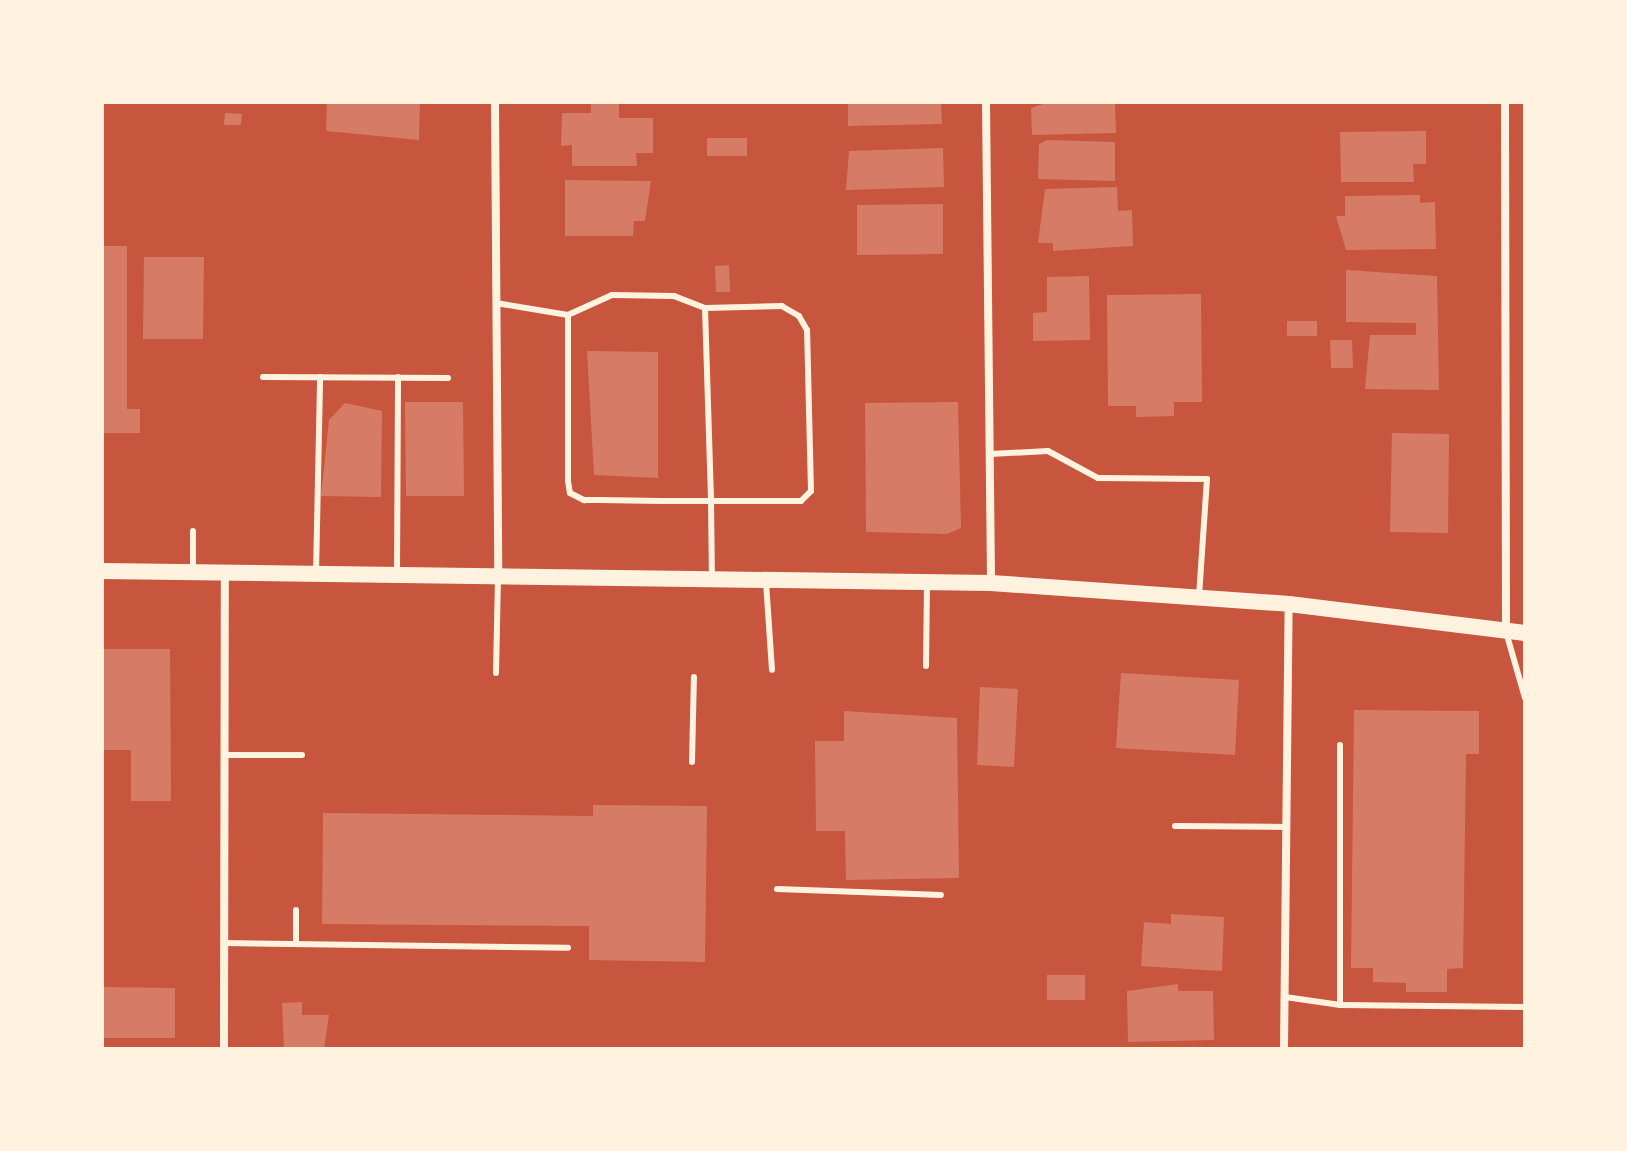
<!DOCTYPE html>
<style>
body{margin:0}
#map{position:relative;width:1627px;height:1151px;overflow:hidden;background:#c8553d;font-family:Roboto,sans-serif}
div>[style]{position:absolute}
.building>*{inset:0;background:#d67c66}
.service>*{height:6px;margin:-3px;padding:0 3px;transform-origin:3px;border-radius:3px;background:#fff3e0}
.minor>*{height:8px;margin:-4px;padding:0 4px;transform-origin:4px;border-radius:4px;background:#fff3e0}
.secondary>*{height:16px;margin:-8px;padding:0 8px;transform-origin:8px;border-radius:8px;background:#fff3e0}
span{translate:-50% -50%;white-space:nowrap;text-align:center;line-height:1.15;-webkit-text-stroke:8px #fff3e0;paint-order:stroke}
.frame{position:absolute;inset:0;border:104px solid #fff3e0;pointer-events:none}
</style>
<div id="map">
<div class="building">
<i style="clip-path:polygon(327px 102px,420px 102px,419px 140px,326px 131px)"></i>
<i style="clip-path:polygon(591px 102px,619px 102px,619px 118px,653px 118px,653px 153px,636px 153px,637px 166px,572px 166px,572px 145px,561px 146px,562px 113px,591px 113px)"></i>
<i style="clip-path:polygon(848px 102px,941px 102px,942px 124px,848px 126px)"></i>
<i style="clip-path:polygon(1049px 102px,1115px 102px,1116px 133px,1032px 135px,1031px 108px)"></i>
<i style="clip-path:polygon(225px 113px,242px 114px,241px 125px,224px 125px)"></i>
<i style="clip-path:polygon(1426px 131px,1426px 164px,1413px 164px,1414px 182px,1341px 182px,1340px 132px)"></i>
<i style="clip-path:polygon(707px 138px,747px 138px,747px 156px,707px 156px)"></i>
<i style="clip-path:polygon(1047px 140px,1115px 142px,1115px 181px,1038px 179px,1039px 144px)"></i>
<i style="clip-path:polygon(943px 148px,944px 187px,846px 190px,849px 151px)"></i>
<i style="clip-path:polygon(565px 180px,651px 181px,645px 221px,634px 221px,633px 236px,565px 236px)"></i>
<i style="clip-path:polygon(1117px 187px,1118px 211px,1132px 210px,1133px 246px,1053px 251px,1053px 243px,1038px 243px,1045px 189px)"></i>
<i style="clip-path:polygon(1420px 195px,1420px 203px,1435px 202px,1436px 249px,1346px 250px,1336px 216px,1345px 216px,1345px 196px)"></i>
<i style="clip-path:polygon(943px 204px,943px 254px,857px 255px,857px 205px)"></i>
<i style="clip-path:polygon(102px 246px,127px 246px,127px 409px,140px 409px,140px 433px,102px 433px)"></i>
<i style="clip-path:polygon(144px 257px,204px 257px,203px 339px,143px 339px)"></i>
<i style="clip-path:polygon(729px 265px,730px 292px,716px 292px,715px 266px)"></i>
<i style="clip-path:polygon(1346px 270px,1437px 276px,1439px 390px,1365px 389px,1370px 335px,1416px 335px,1416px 323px,1346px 322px)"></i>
<i style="clip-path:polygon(1089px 276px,1090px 340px,1033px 341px,1033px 313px,1047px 312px,1047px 277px)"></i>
<i style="clip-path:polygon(1201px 294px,1202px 402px,1174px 402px,1174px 416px,1136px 417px,1136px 406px,1108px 406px,1107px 295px)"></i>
<i style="clip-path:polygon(1287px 321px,1317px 321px,1317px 336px,1287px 336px)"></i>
<i style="clip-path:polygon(1330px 340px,1352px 340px,1353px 368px,1331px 368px)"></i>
<i style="clip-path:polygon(587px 351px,658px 352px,658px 478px,594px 475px)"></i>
<i style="clip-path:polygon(405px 402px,463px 402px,464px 496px,406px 496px)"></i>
<i style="clip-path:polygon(958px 402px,961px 528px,947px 534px,866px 532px,865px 403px)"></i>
<i style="clip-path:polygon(345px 403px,382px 411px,381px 497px,321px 496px,329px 420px)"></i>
<i style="clip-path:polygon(1392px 433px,1449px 434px,1448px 533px,1390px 532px)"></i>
<i style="clip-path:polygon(102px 649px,170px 649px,171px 801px,131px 801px,131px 750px,104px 750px)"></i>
<i style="clip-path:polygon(1121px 673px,1239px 680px,1235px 755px,1116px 748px)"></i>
<i style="clip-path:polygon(980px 687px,1018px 689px,1014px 767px,977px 765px)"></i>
<i style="clip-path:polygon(1354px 710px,1479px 711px,1479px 754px,1466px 754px,1463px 968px,1447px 969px,1447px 992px,1406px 992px,1406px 983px,1373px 982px,1373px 968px,1351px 968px)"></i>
<i style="clip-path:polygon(844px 711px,957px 718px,959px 878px,846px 880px,845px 831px,816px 831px,815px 741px,844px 741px)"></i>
<i style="clip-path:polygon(593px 805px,707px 806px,705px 962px,589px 960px,589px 926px,322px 924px,323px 813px,593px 816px)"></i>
<i style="clip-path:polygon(1171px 914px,1224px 917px,1222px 971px,1141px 966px,1144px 922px,1171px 924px)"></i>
<i style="clip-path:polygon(1047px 975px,1085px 975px,1085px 1000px,1047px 1000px)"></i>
<i style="clip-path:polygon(1178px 984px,1178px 991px,1213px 991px,1214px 1040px,1128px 1042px,1127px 991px)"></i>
<i style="clip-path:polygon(102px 987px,175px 988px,175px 1038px,102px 1038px)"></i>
<i style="clip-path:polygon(302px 1002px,302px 1015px,329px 1015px,324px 1049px,284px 1049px,282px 1003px)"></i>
</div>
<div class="service">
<i style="left:496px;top:303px;width:73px;rotate:9.5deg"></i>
<i style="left:705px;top:308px;width:33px;rotate:-159deg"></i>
<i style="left:674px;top:296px;width:62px;rotate:-179.1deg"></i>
<i style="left:612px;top:295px;width:48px;rotate:155.6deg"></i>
<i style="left:568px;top:315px;width:166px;rotate:90deg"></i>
<i style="left:568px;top:481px;width:12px;rotate:81deg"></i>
<i style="left:570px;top:493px;width:16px;rotate:27deg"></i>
<i style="left:584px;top:500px;width:15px"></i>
<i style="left:599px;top:500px;width:63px;rotate:0.9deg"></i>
<i style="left:662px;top:501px;width:139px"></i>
<i style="left:801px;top:501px;width:14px;rotate:-45deg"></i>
<i style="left:811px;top:491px;width:161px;rotate:-91.4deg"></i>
<i style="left:807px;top:330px;width:16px;rotate:-120deg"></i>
<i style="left:799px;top:316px;width:20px;rotate:-150deg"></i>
<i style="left:782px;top:306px;width:77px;rotate:178.5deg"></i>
<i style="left:705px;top:308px;width:193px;rotate:88.2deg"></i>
<i style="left:711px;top:501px;width:77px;rotate:89.3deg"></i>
<i style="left:263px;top:377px;width:185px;rotate:0.3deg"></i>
<i style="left:990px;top:454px;width:58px;rotate:-3deg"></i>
<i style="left:1048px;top:451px;width:57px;rotate:28.4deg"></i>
<i style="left:1098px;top:478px;width:109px;rotate:0.5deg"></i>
<i style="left:1207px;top:479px;width:116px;rotate:93.9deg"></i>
<i style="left:193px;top:572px;width:41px;rotate:-90deg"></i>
<i style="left:316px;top:574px;width:197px;rotate:-88.8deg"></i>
<i style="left:397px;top:574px;width:197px;rotate:-89.7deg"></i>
<i style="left:766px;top:582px;width:88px;rotate:86.1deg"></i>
<i style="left:1506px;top:632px;width:69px;rotate:73.9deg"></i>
<i style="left:926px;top:666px;width:83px;rotate:-89.3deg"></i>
<i style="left:496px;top:673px;width:93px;rotate:-88.8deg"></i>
<i style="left:1340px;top:745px;width:260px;rotate:90deg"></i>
<i style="left:225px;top:755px;width:77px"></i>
<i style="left:692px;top:762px;width:85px;rotate:-88.7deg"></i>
<i style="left:1175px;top:826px;width:112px;rotate:0.5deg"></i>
<i style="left:777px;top:889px;width:164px;rotate:2.1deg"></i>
<i style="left:296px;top:910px;width:34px;rotate:90deg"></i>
<i style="left:224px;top:943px;width:344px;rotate:0.8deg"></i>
<i style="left:1285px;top:997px;width:56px;rotate:8.3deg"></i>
<i style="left:1340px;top:1005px;width:185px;rotate:0.6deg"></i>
</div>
<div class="minor">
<i style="left:495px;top:102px;width:474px;rotate:89.6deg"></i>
<i style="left:986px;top:102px;width:481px;rotate:89.4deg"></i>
<i style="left:1505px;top:102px;width:528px;rotate:89.89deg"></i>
<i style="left:224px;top:1049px;width:472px;rotate:-89.9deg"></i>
<i style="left:1284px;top:1049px;width:445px;rotate:-89.4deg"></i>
</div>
<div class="secondary">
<i style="left:102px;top:571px;width:889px;rotate:0.77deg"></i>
<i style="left:991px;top:583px;width:299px;rotate:4deg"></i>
<i style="left:1289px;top:604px;width:238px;rotate:7deg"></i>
</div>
<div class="frame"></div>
</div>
